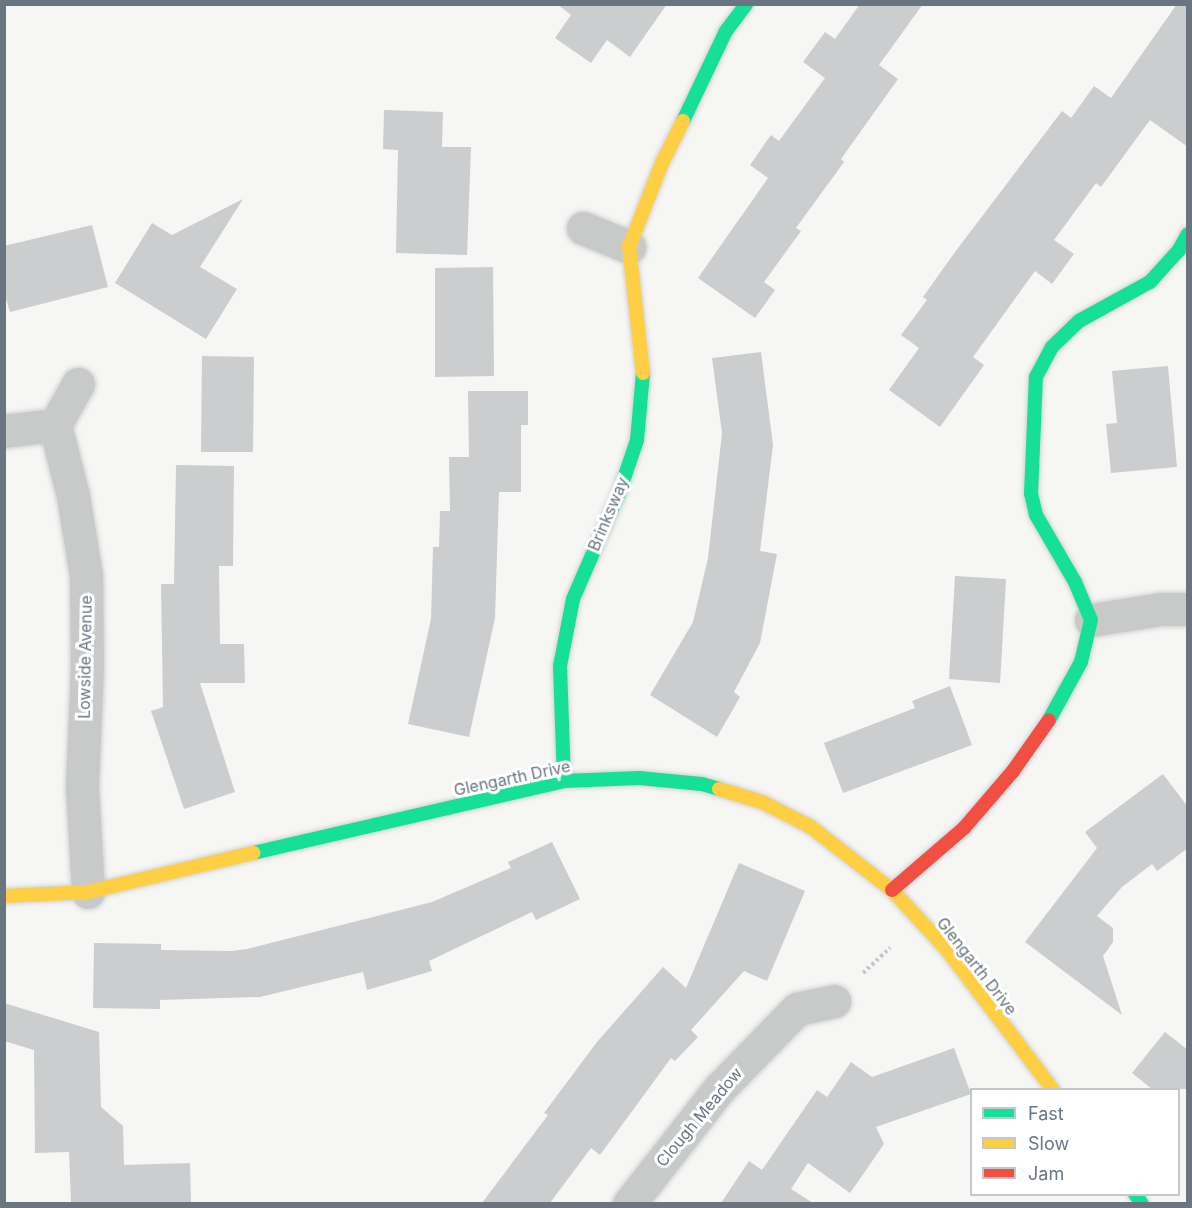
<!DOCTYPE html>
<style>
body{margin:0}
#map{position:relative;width:1192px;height:1208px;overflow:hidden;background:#f6f6f5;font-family:Inter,sans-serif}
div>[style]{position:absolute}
.building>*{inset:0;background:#cccdce}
.path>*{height:4px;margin-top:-2px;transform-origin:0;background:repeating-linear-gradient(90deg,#c6c7c8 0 3px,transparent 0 6px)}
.roads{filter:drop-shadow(0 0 2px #d2d2d2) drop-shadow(0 0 2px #d2d2d2)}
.street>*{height:33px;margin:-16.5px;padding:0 16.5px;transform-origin:16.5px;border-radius:16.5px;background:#c8caca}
.fast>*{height:14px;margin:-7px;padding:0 7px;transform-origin:7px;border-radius:7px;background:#16e098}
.slow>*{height:14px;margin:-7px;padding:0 7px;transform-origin:7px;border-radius:7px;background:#ffcf43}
.jam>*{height:14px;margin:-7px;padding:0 7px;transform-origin:7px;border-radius:7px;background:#f24e42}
span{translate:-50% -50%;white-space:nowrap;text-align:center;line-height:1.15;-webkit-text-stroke:6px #fff;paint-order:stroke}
.street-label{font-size:16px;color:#697681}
.frame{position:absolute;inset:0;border:6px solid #697681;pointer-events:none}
.legend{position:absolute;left:970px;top:1088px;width:210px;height:108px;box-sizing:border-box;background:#fff;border:2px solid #c3c8cd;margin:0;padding:8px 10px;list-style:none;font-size:18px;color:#697681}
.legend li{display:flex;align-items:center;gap:12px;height:30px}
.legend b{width:30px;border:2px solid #c3c8cd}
</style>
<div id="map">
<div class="building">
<i style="clip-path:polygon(557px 4px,667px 4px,630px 57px,607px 40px,591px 63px,555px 38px,571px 15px)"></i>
<i style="clip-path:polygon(860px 4px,923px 4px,879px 65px,898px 79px,841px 159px,844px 162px,796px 228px,801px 231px,764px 282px,775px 290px,755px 318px,698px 278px,768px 178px,750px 165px,771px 135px,779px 141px,825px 78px,803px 62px,825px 32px,835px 39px)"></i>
<i style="clip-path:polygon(1177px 4px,1188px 4px,1188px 147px,1150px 120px,1101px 187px,1096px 183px,1054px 240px,1074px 254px,1052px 284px,1035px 271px,973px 357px,984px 365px,940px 427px,889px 390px,919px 348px,901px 335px,927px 300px,923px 297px,955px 252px,1062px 111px,1071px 118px,1094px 86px,1111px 98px)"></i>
<i style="clip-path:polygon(384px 110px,443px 112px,442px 147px,471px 147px,467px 255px,396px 253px,398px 150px,383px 149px)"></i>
<i style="clip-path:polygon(243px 199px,200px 267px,237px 289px,206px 339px,115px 283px,152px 223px,172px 235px)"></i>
<i style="clip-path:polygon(92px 225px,108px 287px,10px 312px,4px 292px,4px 246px)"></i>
<i style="clip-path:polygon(493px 267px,494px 376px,435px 377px,435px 268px)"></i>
<i style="clip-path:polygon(761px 352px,773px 445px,760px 551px,777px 554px,760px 643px,734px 692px,740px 697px,717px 737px,650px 695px,693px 622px,708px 558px,722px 433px,712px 358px)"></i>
<i style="clip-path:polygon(202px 356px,254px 357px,253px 452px,201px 452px)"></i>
<i style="clip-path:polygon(1168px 366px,1177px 467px,1111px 473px,1106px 424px,1117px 423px,1112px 371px)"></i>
<i style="clip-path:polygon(468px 391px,528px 391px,528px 425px,521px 425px,521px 492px,499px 492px,495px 618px,469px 737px,408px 724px,431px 619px,433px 547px,439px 547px,440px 511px,450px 511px,449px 457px,469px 457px)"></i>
<i style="clip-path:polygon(176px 465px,234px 466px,233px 566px,219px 566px,220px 644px,244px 644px,245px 683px,200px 683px,235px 792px,184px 809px,151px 711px,163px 707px,161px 584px,174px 584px)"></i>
<i style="clip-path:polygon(955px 576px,1006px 579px,1000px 683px,949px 679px)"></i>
<i style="clip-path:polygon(950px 686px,972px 745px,843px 793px,824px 743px,915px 708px,912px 701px)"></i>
<i style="clip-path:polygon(1163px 774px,1188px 807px,1188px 848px,1157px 871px,1152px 864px,1122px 887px,1097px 916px,1113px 928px,1113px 942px,1103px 956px,1122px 1015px,1025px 942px,1097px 848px,1085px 832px)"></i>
<i style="clip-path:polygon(552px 842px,580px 899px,536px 920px,532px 912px,429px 961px,432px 971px,367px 990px,363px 972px,260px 997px,160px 1000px,160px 1009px,93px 1008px,94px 943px,161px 944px,161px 950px,232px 951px,247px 949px,432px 902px,511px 868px,508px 862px)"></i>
<i style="clip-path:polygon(739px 863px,805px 891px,767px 981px,744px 971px,691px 1030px,698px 1037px,675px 1061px,671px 1058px,600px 1155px,591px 1148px,550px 1203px,482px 1203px,548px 1115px,544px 1113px,597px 1042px,663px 967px,686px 988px)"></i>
<i style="clip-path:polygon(4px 1003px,99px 1032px,101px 1107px,123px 1126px,124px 1165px,190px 1163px,191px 1203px,71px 1203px,69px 1152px,35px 1153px,34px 1050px,4px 1041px)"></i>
<i style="clip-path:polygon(1165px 1032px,1188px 1050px,1188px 1089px,1152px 1089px,1132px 1073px)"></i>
<i style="clip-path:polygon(954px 1048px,971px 1094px,876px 1127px,884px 1144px,850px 1193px,808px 1163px,791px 1189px,813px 1203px,721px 1203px,749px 1161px,762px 1170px,817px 1090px,827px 1097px,851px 1062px,872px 1077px)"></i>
</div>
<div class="path">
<i style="left:863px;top:973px;width:37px;rotate:-43deg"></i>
</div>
<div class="roads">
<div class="street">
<i style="left:583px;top:228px;width:50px;rotate:22.4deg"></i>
<i style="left:78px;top:384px;width:47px;rotate:119.3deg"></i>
<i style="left:55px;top:425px;width:73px;rotate:75.8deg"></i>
<i style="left:73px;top:496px;width:80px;rotate:80.7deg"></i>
<i style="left:86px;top:575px;width:91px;rotate:89.4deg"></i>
<i style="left:87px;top:666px;width:121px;rotate:92.4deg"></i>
<i style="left:82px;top:787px;width:105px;rotate:86.7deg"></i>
<i style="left:4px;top:431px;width:51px;rotate:-6.7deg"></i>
<i style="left:1091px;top:620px;width:71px;rotate:-8.9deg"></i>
<i style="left:1161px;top:609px;width:27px"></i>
<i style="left:629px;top:1204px;width:146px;rotate:-52deg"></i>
<i style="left:719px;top:1089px;width:112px;rotate:-45.7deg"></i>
<i style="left:797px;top:1009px;width:38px;rotate:-12deg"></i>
</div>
<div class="fast">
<i style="left:683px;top:121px;width:100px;rotate:-64.5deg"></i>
<i style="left:726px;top:31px;width:34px;rotate:-53deg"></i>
<i style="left:1049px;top:720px;width:66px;rotate:-61.1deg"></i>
<i style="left:1081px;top:662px;width:43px;rotate:-76.6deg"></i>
<i style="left:1091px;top:620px;width:41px;rotate:-112.8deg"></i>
<i style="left:1075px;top:582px;width:78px;rotate:-120.2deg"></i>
<i style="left:1036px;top:515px;width:22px;rotate:-103deg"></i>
<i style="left:1031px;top:494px;width:117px;rotate:-87.6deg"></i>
<i style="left:1036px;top:377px;width:34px;rotate:-62deg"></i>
<i style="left:1052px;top:347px;width:37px;rotate:-44deg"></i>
<i style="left:1079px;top:321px;width:81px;rotate:-28.8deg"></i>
<i style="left:1150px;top:282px;width:43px;rotate:-47.8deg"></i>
<i style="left:1179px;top:250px;width:18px;rotate:-61deg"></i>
<i style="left:564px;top:781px;width:115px;rotate:-92deg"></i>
<i style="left:560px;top:666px;width:68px;rotate:-79deg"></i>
<i style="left:573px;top:599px;width:116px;rotate:-66.5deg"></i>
<i style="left:619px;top:493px;width:56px;rotate:-71.2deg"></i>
<i style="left:637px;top:440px;width:67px;rotate:-84.9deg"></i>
<i style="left:253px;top:853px;width:319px;rotate:-13deg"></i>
<i style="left:564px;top:781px;width:75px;rotate:-2.3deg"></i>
<i style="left:639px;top:778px;width:63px;rotate:5.4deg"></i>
<i style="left:702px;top:784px;width:18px;rotate:16deg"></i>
<i style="left:1135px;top:1194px;width:12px;rotate:55deg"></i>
</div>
<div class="slow">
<i style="left:643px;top:373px;width:127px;rotate:-96.3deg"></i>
<i style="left:629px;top:247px;width:90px;rotate:-68.6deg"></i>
<i style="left:662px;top:163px;width:47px;rotate:-63.4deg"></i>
<i style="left:719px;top:789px;width:45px;rotate:16.8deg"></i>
<i style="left:762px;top:802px;width:55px;rotate:27deg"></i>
<i style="left:811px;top:827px;width:103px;rotate:37.9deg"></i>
<i style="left:892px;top:890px;width:83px;rotate:47.4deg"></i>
<i style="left:948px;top:951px;width:174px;rotate:52.9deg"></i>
<i style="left:4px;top:896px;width:84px;rotate:-2.7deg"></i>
<i style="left:88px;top:892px;width:170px;rotate:-13.3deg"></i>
</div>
<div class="jam">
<i style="left:892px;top:890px;width:95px;rotate:-40.7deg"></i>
<i style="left:964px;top:828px;width:75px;rotate:-49.3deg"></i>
<i style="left:1013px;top:771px;width:62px;rotate:-54.8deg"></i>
</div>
</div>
<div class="street-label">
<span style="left:608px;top:514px;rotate:-67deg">Brinksway</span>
<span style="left:85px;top:657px;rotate:-89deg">Lowside Avenue</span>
<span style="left:512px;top:778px;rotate:-12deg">Glengarth Drive</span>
<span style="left:977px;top:966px;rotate:52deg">Glengarth Drive</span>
<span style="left:699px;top:1117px;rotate:-50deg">Clough Meadow</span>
</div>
<div class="frame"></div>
<ul class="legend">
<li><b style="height:8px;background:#16e098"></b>Fast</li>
<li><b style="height:8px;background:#ffcf43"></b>Slow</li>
<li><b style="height:8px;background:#f24e42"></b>Jam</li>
</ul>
</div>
